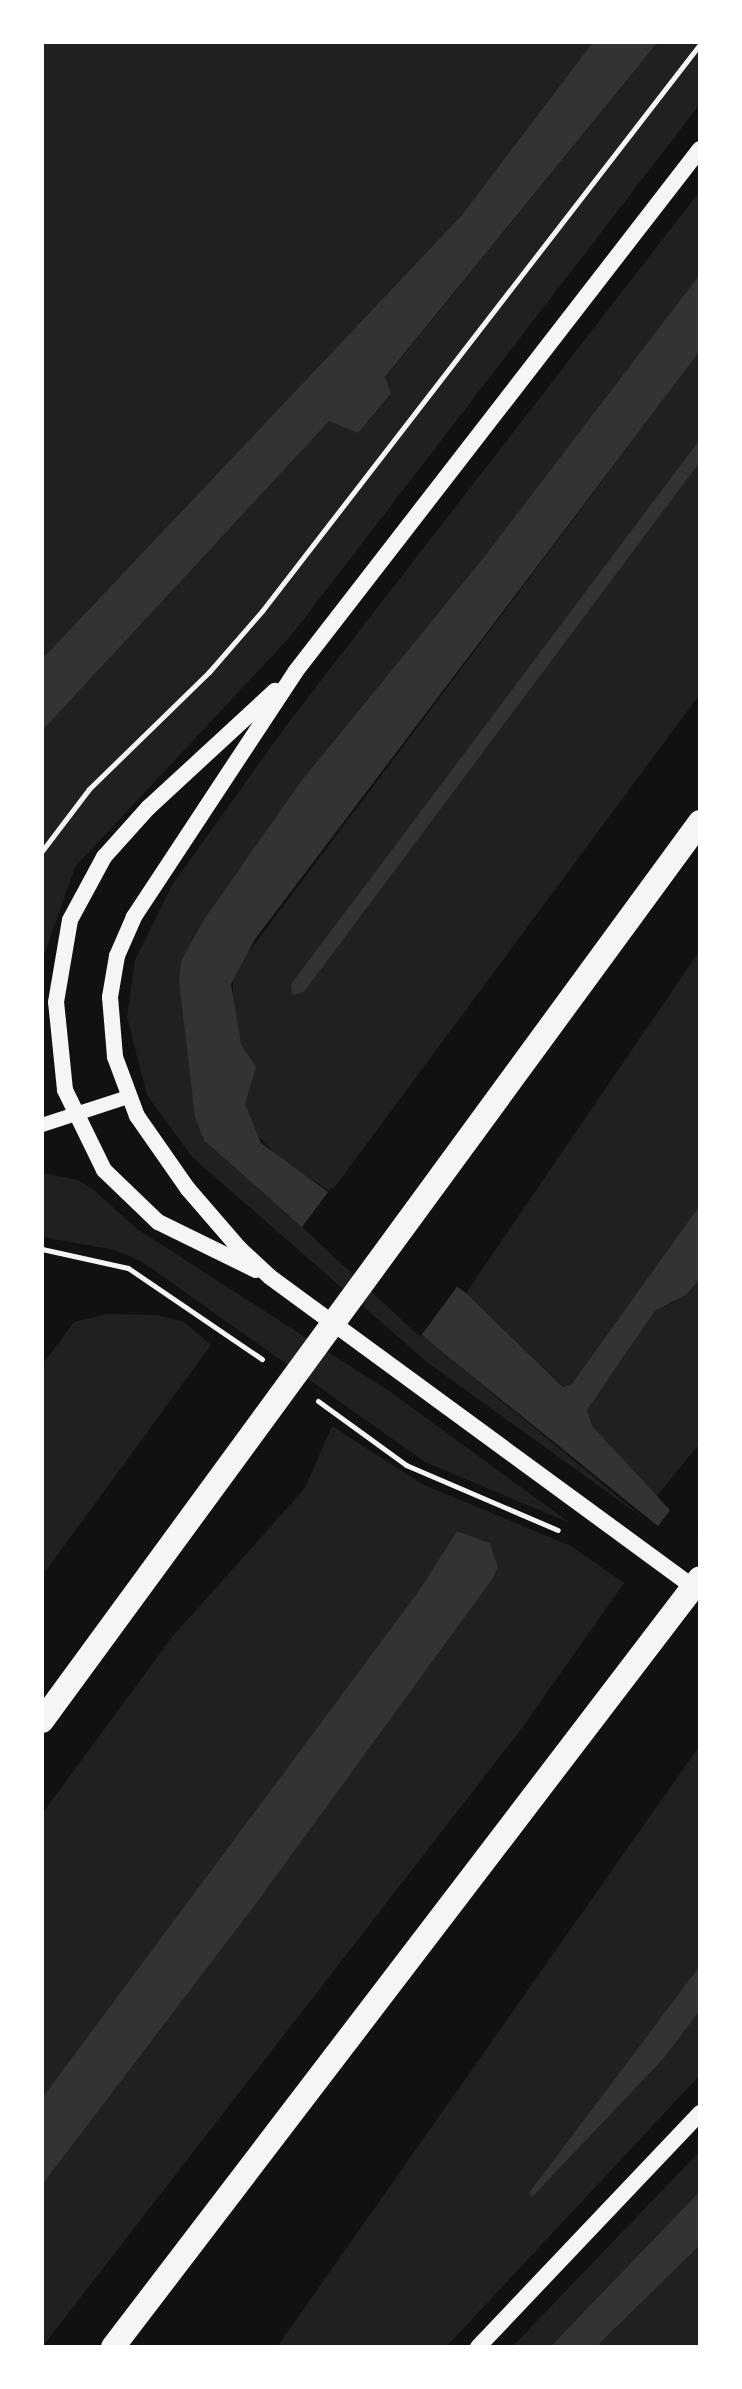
<!DOCTYPE html>
<style>
body{margin:0}
#map{position:relative;width:742px;height:2389px;overflow:hidden;background:#111;font-family:"Noto Sans",sans-serif}
div>[style]{position:absolute}
.green>*{inset:0;background:#202020}
.water>*{inset:0;background:#333}
.pier>*{inset:0;background:#111}
.path>*{height:5px;margin:-2.5px;padding:0 2.5px;transform-origin:2.5px;border-radius:2.5px;background:#f5f5f5}
.tertiary>*{height:14px;margin:-7px;padding:0 7px;transform-origin:7px;border-radius:7px;background:#f5f5f5}
.secondary>*{height:16px;margin:-8px;padding:0 8px;transform-origin:8px;border-radius:8px;background:#f5f5f5}
.motorway>*{height:24px;margin:-12px;padding:0 12px;transform-origin:12px;border-radius:12px;background:#f5f5f5}
span{translate:-50% -50%;white-space:nowrap;text-align:center;line-height:1.15;-webkit-text-stroke:6px #fff;paint-order:stroke}
.frame{position:absolute;inset:0;border:44px solid #fff;pointer-events:none}
</style>
<div id="map">
<div class="green">
<i style="clip-path:polygon(42px 42px,593px 42px,461px 216px,42px 659px)"></i>
<i style="clip-path:polygon(658px 42px,700px 42px,700px 104px,290px 637px,75px 867px,42px 961px,42px 731px,329px 420px,358px 433px,391px 395px,385px 378px)"></i>
<i style="clip-path:polygon(700px 191px,700px 274px,484px 557px,302px 780px,181px 961px,211px 1146px,436px 1347px,646px 1520px,428px 1363px,192px 1157px,147px 1095px,127px 1017px,135px 960px,172px 885px,288px 723px)"></i>
<i style="clip-path:polygon(700px 351px,700px 439px,291px 984px,304px 992px,700px 462px,700px 694px,331px 1192px,278px 1157px,251px 1128px,245px 1104px,252px 1060px,241px 1044px,233px 1013px,233px 973px)"></i>
<i style="clip-path:polygon(700px 950px,700px 1205px,571px 1385px,564px 1387px,466px 1293px)"></i>
<i style="clip-path:polygon(42px 1173px,78px 1180px,94px 1190px,137px 1229px,392px 1393px,570px 1523px,425px 1462px,141px 1261px,115px 1250px,42px 1237px)"></i>
<i style="clip-path:polygon(700px 1278px,700px 1443px,656px 1497px,593px 1427px,587px 1410px,655px 1311px,677px 1301px)"></i>
<i style="clip-path:polygon(107px 1314px,158px 1315px,184px 1322px,211px 1345px,42px 1576px,42px 1365px,74px 1322px)"></i>
<i style="clip-path:polygon(332px 1426px,422px 1484px,571px 1546px,624px 1583px,522px 1728px,42px 2347px,42px 2185px,255px 1905px,498px 1567px,490px 1543px,457px 1531px,418px 1592px,42px 2098px,42px 1814px,172px 1637px,305px 1488px)"></i>
<i style="clip-path:polygon(700px 1745px,700px 2075px,446px 2347px,277px 2347px)"></i>
<i style="clip-path:polygon(700px 2151px,700px 2191px,550px 2347px,512px 2347px)"></i>
<i style="clip-path:polygon(700px 2245px,700px 2347px,596px 2347px)"></i>
</div>
<div class="water">
<i style="clip-path:polygon(593px 42px,658px 42px,385px 377px,391px 394px,358px 433px,329px 421px,42px 731px,42px 659px,461px 216px)"></i>
<i style="clip-path:polygon(700px 274px,700px 351px,255px 939px,231px 984px,241px 1044px,256px 1067px,245px 1104px,261px 1143px,466px 1293px,563px 1387px,571px 1385px,700px 1205px,700px 1278px,686px 1295px,655px 1311px,587px 1410px,593px 1427px,681px 1522px,700px 1560px,436px 1347px,204px 1140px,195px 1117px,179px 981px,181px 961px,203px 921px,302px 780px,484px 557px)"></i>
<i style="clip-path:polygon(700px 439px,700px 462px,304px 992px,292px 995px,291px 984px)"></i>
<i style="clip-path:polygon(457px 1531px,490px 1543px,498px 1567px,493px 1578px,255px 1905px,42px 2185px,42px 2098px,418px 1592px)"></i>
<i style="clip-path:polygon(700px 1966px,700px 2010px,663px 2059px,532px 2197px,529px 2193px)"></i>
<i style="clip-path:polygon(700px 2191px,700px 2245px,596px 2347px,550px 2347px)"></i>
</div>
<div class="pier">
<i style="clip-path:polygon(331px 1188px,459px 1284px,420px 1337px,302px 1227px)"></i>
<i style="clip-path:polygon(672px 1508px,700px 1531px,700px 1564px,654px 1531px)"></i>
</div>
<div class="path">
<i style="left:42px;top:851px;width:78px;rotate:-52.8deg"></i>
<i style="left:89px;top:789px;width:168px;rotate:-44.3deg"></i>
<i style="left:209px;top:672px;width:81px;rotate:-49deg"></i>
<i style="left:262px;top:611px;width:716px;rotate:-52.31deg"></i>
<i style="left:42px;top:1249px;width:88px;rotate:12.5deg"></i>
<i style="left:128px;top:1268px;width:162px;rotate:34.2deg"></i>
<i style="left:318px;top:1401px;width:109px;rotate:36deg"></i>
<i style="left:406px;top:1465px;width:165px;rotate:23.2deg"></i>
</div>
<div class="tertiary">
<i style="left:42px;top:1125px;width:90px;rotate:-18deg"></i>
</div>
<div class="secondary">
<i style="left:700px;top:149px;width:660px;rotate:127.74deg"></i>
<i style="left:296px;top:671px;width:295px;rotate:123.4deg"></i>
<i style="left:134px;top:917px;width:43px;rotate:113.6deg"></i>
<i style="left:117px;top:956px;width:42px;rotate:99.7deg"></i>
<i style="left:110px;top:997px;width:60px;rotate:85.2deg"></i>
<i style="left:115px;top:1057px;width:63px;rotate:69.6deg"></i>
<i style="left:137px;top:1116px;width:89px;rotate:55.1deg"></i>
<i style="left:188px;top:1189px;width:78px;rotate:49.2deg"></i>
<i style="left:239px;top:1248px;width:42px;rotate:43.1deg"></i>
<i style="left:270px;top:1277px;width:533px;rotate:36.22deg"></i>
<i style="left:256px;top:1270px;width:109px;rotate:-153.9deg"></i>
<i style="left:158px;top:1222px;width:75px;rotate:-136.1deg"></i>
<i style="left:104px;top:1170px;width:89px;rotate:-116deg"></i>
<i style="left:65px;top:1090px;width:88px;rotate:-95.8deg"></i>
<i style="left:56px;top:1002px;width:83px;rotate:-80.3deg"></i>
<i style="left:70px;top:920px;width:72px;rotate:-61.6deg"></i>
<i style="left:104px;top:857px;width:66px;rotate:-48.1deg"></i>
<i style="left:148px;top:808px;width:173px;rotate:-42.7deg"></i>
<i style="left:478px;top:2347px;width:323px;rotate:-46.5deg"></i>
</div>
<div class="motorway">
<i style="left:42px;top:1721px;width:1114px;rotate:-53.8deg"></i>
<i style="left:113px;top:2347px;width:967px;rotate:-52.64deg"></i>
</div>
<div class="frame"></div>
</div>
